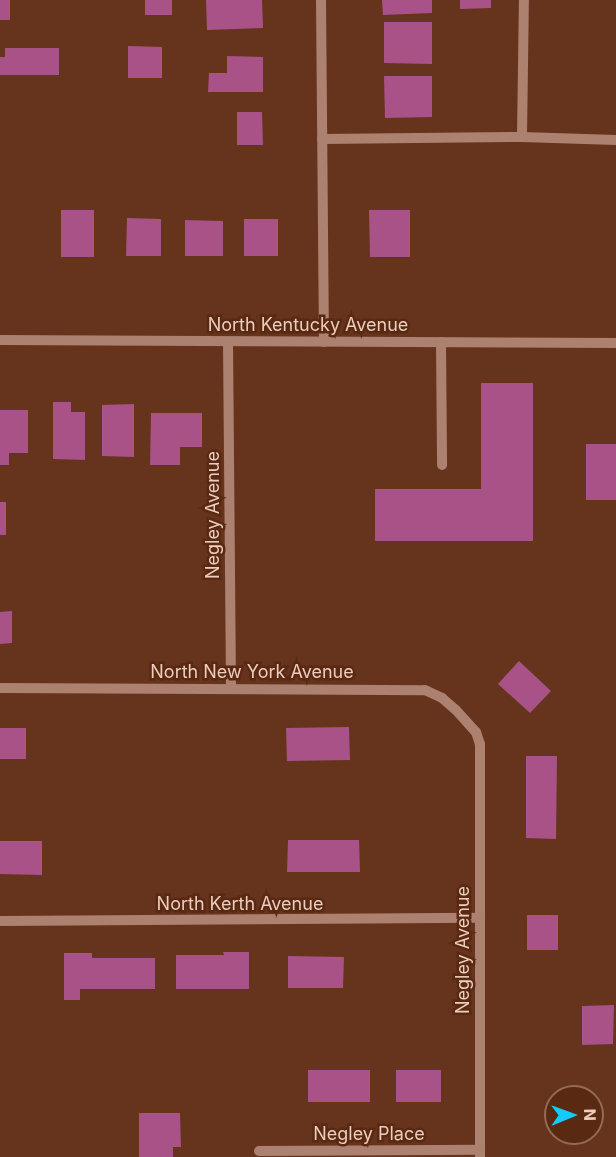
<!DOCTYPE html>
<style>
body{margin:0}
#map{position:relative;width:616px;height:1157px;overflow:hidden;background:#66341d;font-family:Inter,sans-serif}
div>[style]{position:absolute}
.building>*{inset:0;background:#a85287}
.minor>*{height:10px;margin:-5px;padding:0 5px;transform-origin:5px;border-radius:5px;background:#ac8170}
span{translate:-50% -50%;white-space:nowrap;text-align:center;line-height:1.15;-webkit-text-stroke:5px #5a2912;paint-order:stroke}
.street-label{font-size:18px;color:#eccdbf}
.north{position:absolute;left:544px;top:1085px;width:60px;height:60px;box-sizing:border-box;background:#5a2912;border:2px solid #946b57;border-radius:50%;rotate:89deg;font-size:16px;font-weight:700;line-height:24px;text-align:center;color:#eccdbf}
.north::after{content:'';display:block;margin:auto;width:21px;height:27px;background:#13cafb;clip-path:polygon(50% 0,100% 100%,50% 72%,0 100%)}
</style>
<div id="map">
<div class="building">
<i style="clip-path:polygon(0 0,10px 0,10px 20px,0 20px)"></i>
<i style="clip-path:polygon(145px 0,172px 0,172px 15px,145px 15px)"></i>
<i style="clip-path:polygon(206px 0,262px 0,263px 28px,207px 30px)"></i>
<i style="clip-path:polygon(382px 0,432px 0,432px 13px,383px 15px)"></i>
<i style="clip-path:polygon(460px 0,491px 0,491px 8px,460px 9px)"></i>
<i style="clip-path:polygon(384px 22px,432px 22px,432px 64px,384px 63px)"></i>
<i style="clip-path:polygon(128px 46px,162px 47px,162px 78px,128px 78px)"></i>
<i style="clip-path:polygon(5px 48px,59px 48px,59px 75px,0 75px,0 57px,5px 57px)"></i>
<i style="clip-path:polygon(227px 56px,263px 57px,263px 92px,208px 92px,209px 73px,227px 73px)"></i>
<i style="clip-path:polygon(384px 76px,432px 76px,432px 117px,385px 118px)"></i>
<i style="clip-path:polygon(237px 112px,262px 112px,263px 145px,237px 145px)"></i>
<i style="clip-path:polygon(61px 210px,94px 210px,94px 257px,61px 257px)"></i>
<i style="clip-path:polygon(369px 210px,410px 210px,410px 257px,370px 257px)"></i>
<i style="clip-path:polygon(127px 218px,161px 219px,161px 256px,126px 256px)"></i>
<i style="clip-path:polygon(244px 219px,278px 219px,278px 256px,244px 256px)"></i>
<i style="clip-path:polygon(185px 220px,223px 221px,223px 256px,185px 256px)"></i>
<i style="clip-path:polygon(481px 383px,533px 383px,533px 541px,375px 541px,375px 489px,481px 489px)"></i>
<i style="clip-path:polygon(53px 402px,71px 402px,71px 412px,85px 412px,85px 460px,53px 459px)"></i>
<i style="clip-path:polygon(134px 404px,134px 457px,102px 456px,102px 405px)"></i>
<i style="clip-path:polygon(0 410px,28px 410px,28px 453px,9px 453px,9px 465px,0 465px)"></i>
<i style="clip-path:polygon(151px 413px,202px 413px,202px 447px,180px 447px,180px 465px,150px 465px)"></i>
<i style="clip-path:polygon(586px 444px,616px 444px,616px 500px,586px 500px)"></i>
<i style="clip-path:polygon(0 502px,6px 502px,6px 535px,0 535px)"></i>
<i style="clip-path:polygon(12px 611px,12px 643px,0 644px,0 612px)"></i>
<i style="clip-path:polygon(519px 661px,551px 691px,530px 713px,498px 684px)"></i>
<i style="clip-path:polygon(349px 727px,350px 760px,287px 761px,286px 728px)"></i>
<i style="clip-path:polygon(0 728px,26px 728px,26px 759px,0 759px)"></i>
<i style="clip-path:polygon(526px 756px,557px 756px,556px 839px,526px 838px)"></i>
<i style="clip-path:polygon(288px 840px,359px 840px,360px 872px,287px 872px)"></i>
<i style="clip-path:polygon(0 841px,42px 841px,42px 875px,0 874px)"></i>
<i style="clip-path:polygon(527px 915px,558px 915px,558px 950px,527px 950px)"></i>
<i style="clip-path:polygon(223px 952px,249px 952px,249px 989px,176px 989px,176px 955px,224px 955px)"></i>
<i style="clip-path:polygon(64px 953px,92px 953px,92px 958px,155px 958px,155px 989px,80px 989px,80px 1000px,64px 1000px)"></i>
<i style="clip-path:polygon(288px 956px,344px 957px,343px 988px,288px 988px)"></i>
<i style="clip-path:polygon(614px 1005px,613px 1044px,582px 1045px,582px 1006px)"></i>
<i style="clip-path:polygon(308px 1070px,370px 1070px,370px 1102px,308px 1102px)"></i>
<i style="clip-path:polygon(396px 1070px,441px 1070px,441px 1102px,396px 1102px)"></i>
<i style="clip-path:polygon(139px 1113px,180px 1113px,181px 1147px,173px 1147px,173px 1157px,139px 1157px)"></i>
</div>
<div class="minor">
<i style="left:321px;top:0;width:342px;rotate:89.5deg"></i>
<i style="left:522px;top:137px;width:94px;rotate:1.8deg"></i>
<i style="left:322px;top:139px;width:200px;rotate:-0.6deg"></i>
<i style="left:522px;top:137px;width:137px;rotate:-89.2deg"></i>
<i style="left:0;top:340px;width:616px;rotate:0.28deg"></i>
<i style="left:228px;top:342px;width:346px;rotate:89.5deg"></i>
<i style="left:441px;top:342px;width:123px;rotate:89.5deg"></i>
<i style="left:0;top:688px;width:425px;rotate:0.3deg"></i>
<i style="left:425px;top:690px;width:19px;rotate:25deg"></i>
<i style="left:442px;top:698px;width:18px;rotate:41deg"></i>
<i style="left:456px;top:710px;width:30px;rotate:48deg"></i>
<i style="left:476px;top:732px;width:13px;rotate:72deg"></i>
<i style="left:480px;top:744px;width:413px;rotate:90deg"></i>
<i style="left:0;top:921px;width:480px;rotate:-0.4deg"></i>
<i style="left:259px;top:1151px;width:221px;rotate:-0.3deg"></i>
</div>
<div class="street-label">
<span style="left:308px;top:325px">North Kentucky Avenue</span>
<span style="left:213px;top:515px;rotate:-90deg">Negley Avenue</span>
<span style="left:252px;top:672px">North New York Avenue</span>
<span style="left:240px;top:904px">North Kerth Avenue</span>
<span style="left:463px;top:950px;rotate:-90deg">Negley Avenue</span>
<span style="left:369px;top:1134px">Negley Place</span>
</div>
<div class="north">N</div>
</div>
